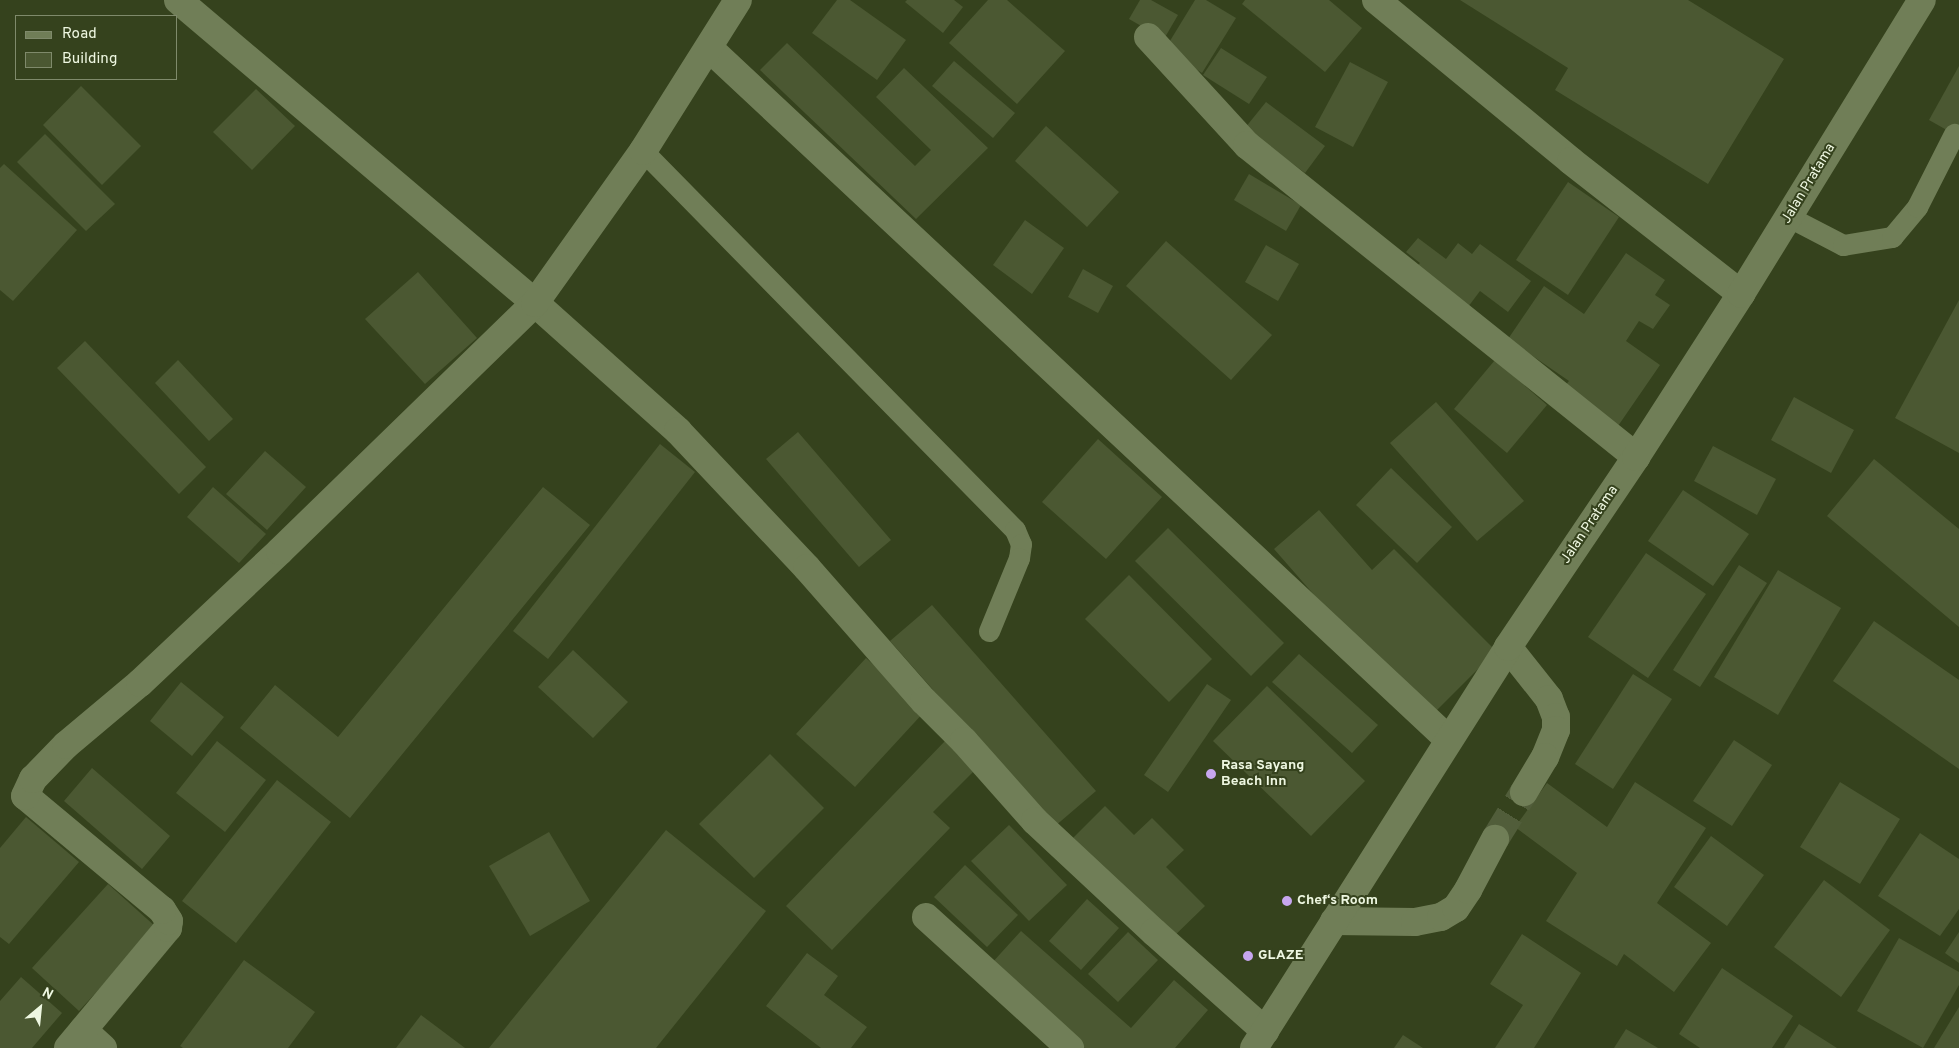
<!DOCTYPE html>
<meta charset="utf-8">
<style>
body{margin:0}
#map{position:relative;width:1959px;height:1048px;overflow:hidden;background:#35421d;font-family:Overpass,sans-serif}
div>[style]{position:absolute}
.building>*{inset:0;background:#4b5832}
.street-tunnel>*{height:28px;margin-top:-14px;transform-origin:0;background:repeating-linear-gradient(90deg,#515d3a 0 28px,transparent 0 42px)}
.lane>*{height:21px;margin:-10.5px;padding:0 10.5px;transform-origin:10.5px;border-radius:10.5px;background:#707e57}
.street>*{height:28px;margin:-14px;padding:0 14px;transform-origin:14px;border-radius:14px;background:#707e57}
.secondary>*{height:28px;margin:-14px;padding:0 14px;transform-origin:14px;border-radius:14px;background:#707e57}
.dots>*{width:14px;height:14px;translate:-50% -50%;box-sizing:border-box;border:2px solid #35421d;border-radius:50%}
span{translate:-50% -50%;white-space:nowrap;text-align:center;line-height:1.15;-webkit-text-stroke:4px #35421d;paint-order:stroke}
.street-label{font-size:14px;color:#eef7e1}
.poi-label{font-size:14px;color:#eef7e1;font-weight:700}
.left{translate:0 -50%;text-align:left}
.legend{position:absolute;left:15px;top:15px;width:162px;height:65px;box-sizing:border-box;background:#35421d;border:1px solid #7f8a6b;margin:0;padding:6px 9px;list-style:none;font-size:15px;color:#eef7e1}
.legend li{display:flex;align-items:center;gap:10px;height:25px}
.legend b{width:25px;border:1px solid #7f8a6b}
.north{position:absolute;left:15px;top:983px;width:50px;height:50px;-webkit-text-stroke:4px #35421d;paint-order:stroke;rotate:28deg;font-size:14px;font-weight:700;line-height:20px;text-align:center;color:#eef7e1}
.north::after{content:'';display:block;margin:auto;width:18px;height:22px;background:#eef7e1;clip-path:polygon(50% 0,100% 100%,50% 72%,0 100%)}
</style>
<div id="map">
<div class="building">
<i style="clip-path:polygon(837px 0,850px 0,906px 40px,877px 80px,812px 33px)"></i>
<i style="clip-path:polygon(907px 0,954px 0,963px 7px,943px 33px,905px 2px)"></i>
<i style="clip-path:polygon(988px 0,1007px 0,1065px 51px,1017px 104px,949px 43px)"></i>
<i style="clip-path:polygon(1140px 0,1151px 0,1178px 15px,1164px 39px,1129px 19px)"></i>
<i style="clip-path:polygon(1195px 0,1206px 0,1236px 18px,1202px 73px,1165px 49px)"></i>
<i style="clip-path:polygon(1245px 0,1329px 0,1362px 28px,1325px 72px,1242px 4px)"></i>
<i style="clip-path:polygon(1460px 0,1688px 0,1784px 59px,1708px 184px,1555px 90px,1568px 68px)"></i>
<i style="clip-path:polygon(787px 43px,915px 166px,931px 150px,876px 97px,904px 68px,988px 148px,916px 219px,760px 70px)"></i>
<i style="clip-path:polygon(1221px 48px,1267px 77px,1249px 104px,1203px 75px)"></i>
<i style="clip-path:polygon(954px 61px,1015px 113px,993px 138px,932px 86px)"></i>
<i style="clip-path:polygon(1350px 62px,1388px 82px,1353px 147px,1315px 127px)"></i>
<i style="clip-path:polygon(1959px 66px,1959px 137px,1929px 120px)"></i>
<i style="clip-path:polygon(81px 86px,141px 146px,102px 185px,43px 125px)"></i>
<i style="clip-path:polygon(256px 89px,295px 126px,252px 170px,213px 132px)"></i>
<i style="clip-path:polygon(1266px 102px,1325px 146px,1305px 173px,1245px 128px)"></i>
<i style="clip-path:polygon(1046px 126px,1119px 192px,1087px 227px,1015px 161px)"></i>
<i style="clip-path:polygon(45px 134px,115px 204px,86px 231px,17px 162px)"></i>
<i style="clip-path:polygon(4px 164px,77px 230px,13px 301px,0 290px,0 168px)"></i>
<i style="clip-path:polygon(1249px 174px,1301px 205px,1286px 231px,1234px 200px)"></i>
<i style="clip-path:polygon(1568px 182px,1619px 217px,1568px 295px,1516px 260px)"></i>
<i style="clip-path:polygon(1025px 220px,1064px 248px,1032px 294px,993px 265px)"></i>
<i style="clip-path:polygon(1418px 238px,1446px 259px,1458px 243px,1472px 254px,1480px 244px,1531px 281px,1508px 312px,1480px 291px,1468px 307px,1416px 267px,1420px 263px,1406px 252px)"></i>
<i style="clip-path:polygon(1166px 241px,1272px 335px,1231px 380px,1126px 286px)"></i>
<i style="clip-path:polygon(1266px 245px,1299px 264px,1278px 301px,1245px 282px)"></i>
<i style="clip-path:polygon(1626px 253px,1665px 280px,1655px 295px,1670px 305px,1653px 329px,1639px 321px,1626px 341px,1660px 365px,1618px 426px,1563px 388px,1569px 381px,1508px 339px,1544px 286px,1584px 314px)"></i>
<i style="clip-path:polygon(1083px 269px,1113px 286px,1098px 313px,1068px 297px)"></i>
<i style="clip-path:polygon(418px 272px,477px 338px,425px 384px,365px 319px)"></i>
<i style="clip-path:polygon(1959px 300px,1959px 453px,1895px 418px)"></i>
<i style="clip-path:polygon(85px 341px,206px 467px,179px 494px,57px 368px)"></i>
<i style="clip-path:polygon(178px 360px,233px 419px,209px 441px,155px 383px)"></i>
<i style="clip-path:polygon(1495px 360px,1547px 405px,1507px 453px,1454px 409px)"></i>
<i style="clip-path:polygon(1794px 397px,1854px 430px,1831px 473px,1771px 440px)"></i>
<i style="clip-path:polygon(1436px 402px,1524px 501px,1477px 541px,1390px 443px)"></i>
<i style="clip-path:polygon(798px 432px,891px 540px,859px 567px,766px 459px)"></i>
<i style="clip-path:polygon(1098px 439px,1162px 497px,1106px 559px,1042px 502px)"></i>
<i style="clip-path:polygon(660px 444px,695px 472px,548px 659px,513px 631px)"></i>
<i style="clip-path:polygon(1713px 446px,1776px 479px,1757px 515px,1694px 481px)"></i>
<i style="clip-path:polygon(265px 451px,306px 487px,267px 530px,226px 494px)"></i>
<i style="clip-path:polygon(1874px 459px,1959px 529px,1959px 627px,1827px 516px)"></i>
<i style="clip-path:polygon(1391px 468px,1452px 527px,1417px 563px,1356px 505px)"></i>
<i style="clip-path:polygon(213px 487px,266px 534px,239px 563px,187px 517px)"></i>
<i style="clip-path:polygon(543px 487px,590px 525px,350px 818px,240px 728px,275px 685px,338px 737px)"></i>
<i style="clip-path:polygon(1683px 490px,1749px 534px,1713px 586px,1648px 541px)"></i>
<i style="clip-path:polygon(1319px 510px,1372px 570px,1394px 549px,1496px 651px,1429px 718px,1329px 612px,1274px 549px)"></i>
<i style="clip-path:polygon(1168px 528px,1284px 643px,1251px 676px,1135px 561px)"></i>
<i style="clip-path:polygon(1646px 553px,1706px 594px,1648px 678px,1588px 637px)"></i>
<i style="clip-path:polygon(1739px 565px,1767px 583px,1700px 687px,1673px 670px)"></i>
<i style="clip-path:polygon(1778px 570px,1841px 608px,1778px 715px,1714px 677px)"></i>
<i style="clip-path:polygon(1129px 575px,1212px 659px,1169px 702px,1085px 619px)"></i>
<i style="clip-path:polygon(932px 605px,1096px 791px,1054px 827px,890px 641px)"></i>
<i style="clip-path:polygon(1874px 621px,1959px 680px,1959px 769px,1833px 681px)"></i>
<i style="clip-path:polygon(573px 650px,628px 702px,593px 738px,538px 687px)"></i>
<i style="clip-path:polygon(1299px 654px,1378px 725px,1352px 753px,1272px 682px)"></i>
<i style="clip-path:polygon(866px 658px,925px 711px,855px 787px,796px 734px)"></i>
<i style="clip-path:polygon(1633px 674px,1672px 699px,1613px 789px,1575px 764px)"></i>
<i style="clip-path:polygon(181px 682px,224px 717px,192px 756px,150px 721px)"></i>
<i style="clip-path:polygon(1207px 684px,1231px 700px,1168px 792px,1144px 775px)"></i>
<i style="clip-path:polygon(1267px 686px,1365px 781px,1311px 836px,1213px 741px)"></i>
<i style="clip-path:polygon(1734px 740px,1772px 765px,1732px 826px,1693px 801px)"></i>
<i style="clip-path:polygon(217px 741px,266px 780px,225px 832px,176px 793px)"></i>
<i style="clip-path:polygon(945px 741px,976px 769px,933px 812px,950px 828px,832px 950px,786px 906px)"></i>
<i style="clip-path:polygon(770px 754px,824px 808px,754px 878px,699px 824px)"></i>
<i style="clip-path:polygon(92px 768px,170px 836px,142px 869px,64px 801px)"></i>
<i style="clip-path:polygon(277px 780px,331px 822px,236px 943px,182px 901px)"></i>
<i style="clip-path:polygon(1635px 782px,1706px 828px,1657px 903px,1711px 943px,1674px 992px,1624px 954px,1617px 966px,1546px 921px,1577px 873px,1515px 827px,1547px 783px,1607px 827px)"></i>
<i style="clip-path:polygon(1840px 782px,1900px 819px,1860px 884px,1800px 847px)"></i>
<i style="clip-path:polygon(1105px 806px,1134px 835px,1152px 818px,1184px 850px,1166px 867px,1205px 906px,1168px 942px,1068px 843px)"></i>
<i style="clip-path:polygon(26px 817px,79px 862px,9px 944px,0 937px,0 848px)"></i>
<i style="clip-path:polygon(1009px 825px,1067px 885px,1029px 921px,971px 861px)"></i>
<i style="clip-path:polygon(666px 830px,766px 911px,656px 1048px,489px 1048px)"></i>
<i style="clip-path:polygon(549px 832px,590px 901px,530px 936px,489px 866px)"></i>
<i style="clip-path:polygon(1920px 833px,1959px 859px,1959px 909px,1940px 936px,1878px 896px)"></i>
<i style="clip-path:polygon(1711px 836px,1764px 875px,1727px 926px,1674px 887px)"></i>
<i style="clip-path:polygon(965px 865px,1018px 915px,987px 947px,934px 897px)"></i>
<i style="clip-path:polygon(1824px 880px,1890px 930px,1841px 997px,1774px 947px)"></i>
<i style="clip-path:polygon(108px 884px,156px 927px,79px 1011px,32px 968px)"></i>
<i style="clip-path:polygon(1087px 899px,1119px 928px,1081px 970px,1049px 941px)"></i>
<i style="clip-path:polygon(1021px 931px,1131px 1028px,1174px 980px,1208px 1010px,1175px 1048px,1085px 1048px,991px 964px)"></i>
<i style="clip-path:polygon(1128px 932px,1158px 960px,1118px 1002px,1088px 974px)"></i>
<i style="clip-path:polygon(1959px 932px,1959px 963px,1945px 953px)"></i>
<i style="clip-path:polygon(1522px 934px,1581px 973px,1534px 1048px,1495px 1048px,1523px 1005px,1490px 984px)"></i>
<i style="clip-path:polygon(1899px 938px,1959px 972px,1959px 985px,1923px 1048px,1857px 1011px)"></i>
<i style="clip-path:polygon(807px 953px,838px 976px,824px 995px,867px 1027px,851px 1048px,821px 1048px,766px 1006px)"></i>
<i style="clip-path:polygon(244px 960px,315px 1012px,288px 1048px,183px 1048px,180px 1046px)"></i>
<i style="clip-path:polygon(1722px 968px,1793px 1016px,1772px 1048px,1700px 1048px,1679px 1034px)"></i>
<i style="clip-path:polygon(21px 977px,62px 1013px,32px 1048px,0 1048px,0 1001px)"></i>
<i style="clip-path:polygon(1959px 1007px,1959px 1048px,1934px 1048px)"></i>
<i style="clip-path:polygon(421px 1015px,465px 1048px,396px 1048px)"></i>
<i style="clip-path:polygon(1799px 1024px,1837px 1048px,1784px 1048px)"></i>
<i style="clip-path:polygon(1626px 1029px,1658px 1048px,1614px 1048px)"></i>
<i style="clip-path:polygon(1403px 1035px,1423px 1048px,1394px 1048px)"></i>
</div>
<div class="street-tunnel">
<i style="left:1495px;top:839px;width:55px;rotate:-58.3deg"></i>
</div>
<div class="lane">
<i style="left:643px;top:151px;width:531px;rotate:45.53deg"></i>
<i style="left:1015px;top:530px;width:15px;rotate:67deg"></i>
<i style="left:1021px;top:544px;width:14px;rotate:98deg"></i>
<i style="left:1019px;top:558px;width:79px;rotate:112.3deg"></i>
<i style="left:1789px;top:217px;width:61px;rotate:27.4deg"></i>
<i style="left:1843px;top:245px;width:50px;rotate:-9.3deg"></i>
<i style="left:1892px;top:237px;width:39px;rotate:-50deg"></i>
<i style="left:1917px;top:207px;width:82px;rotate:-63.1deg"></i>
</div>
<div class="street">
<i style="left:178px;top:0;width:468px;rotate:40.3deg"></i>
<i style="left:535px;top:303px;width:192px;rotate:41.8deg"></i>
<i style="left:678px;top:431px;width:188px;rotate:46.7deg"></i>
<i style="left:807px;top:568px;width:177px;rotate:48.7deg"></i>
<i style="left:924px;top:701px;width:57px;rotate:45deg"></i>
<i style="left:964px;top:741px;width:107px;rotate:48.4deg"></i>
<i style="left:1035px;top:821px;width:163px;rotate:43deg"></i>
<i style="left:1154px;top:932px;width:149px;rotate:41.7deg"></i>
<i style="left:1376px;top:0;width:253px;rotate:39.5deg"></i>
<i style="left:1571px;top:161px;width:216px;rotate:38deg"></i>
<i style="left:1148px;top:37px;width:147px;rotate:47.5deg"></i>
<i style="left:1247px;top:145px;width:499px;rotate:38.7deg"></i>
<i style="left:709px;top:48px;width:1012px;rotate:43.08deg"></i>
<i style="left:1508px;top:647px;width:66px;rotate:51.7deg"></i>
<i style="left:1549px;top:699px;width:19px;rotate:69deg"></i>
<i style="left:1556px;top:717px;width:13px;rotate:90deg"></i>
<i style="left:1556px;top:730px;width:29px;rotate:112deg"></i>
<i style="left:1545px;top:757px;width:41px;rotate:121deg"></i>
<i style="left:926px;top:917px;width:195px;rotate:42.3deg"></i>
<i style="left:1334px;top:921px;width:81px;rotate:0.7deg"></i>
<i style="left:1415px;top:922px;width:26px;rotate:-11deg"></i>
<i style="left:1441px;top:917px;width:17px;rotate:-31deg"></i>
<i style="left:1456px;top:908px;width:22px;rotate:-56deg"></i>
<i style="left:1468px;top:890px;width:58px;rotate:-62.1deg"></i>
<i style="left:83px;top:1030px;width:27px;rotate:42deg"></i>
<i style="left:68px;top:1048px;width:156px;rotate:-50.2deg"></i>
<i style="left:168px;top:928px;width:7px;rotate:-82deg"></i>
<i style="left:169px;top:921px;width:13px;rotate:-122deg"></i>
<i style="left:162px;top:910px;width:178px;rotate:-140.2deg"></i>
<i style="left:25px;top:796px;width:19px;rotate:-65deg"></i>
<i style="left:33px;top:779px;width:47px;rotate:-45.9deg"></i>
<i style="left:66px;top:745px;width:97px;rotate:-40deg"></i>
<i style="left:140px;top:683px;width:192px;rotate:-43.3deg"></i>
<i style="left:280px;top:551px;width:356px;rotate:-44.2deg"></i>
<i style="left:535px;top:303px;width:186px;rotate:-54.6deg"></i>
<i style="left:643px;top:151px;width:178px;rotate:-57.8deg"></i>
</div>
<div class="secondary">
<i style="left:1254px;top:1048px;width:475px;rotate:-57.6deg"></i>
<i style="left:1508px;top:647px;width:229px;rotate:-56deg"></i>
<i style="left:1636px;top:457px;width:194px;rotate:-57.2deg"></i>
<i style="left:1741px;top:294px;width:345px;rotate:-58.4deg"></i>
</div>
<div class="dots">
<i style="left:1211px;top:774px;background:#c7a6ef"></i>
<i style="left:1287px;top:901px;background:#c7a6ef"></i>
<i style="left:1248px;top:956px;background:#c7a6ef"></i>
</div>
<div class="street-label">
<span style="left:1809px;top:184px;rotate:-59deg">Jalan Pratama</span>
<span style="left:1590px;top:525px;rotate:-56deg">Jalan Pratama</span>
</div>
<div class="poi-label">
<span class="left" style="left:1221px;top:774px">Rasa Sayang<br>Beach Inn</span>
<span class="left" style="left:1297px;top:901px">Chef‘s Room</span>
<span class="left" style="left:1258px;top:956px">GLAZE</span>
</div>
<ul class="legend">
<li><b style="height:6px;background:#707e57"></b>Road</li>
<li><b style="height:14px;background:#4b5832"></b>Building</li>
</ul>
<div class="north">N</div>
</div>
